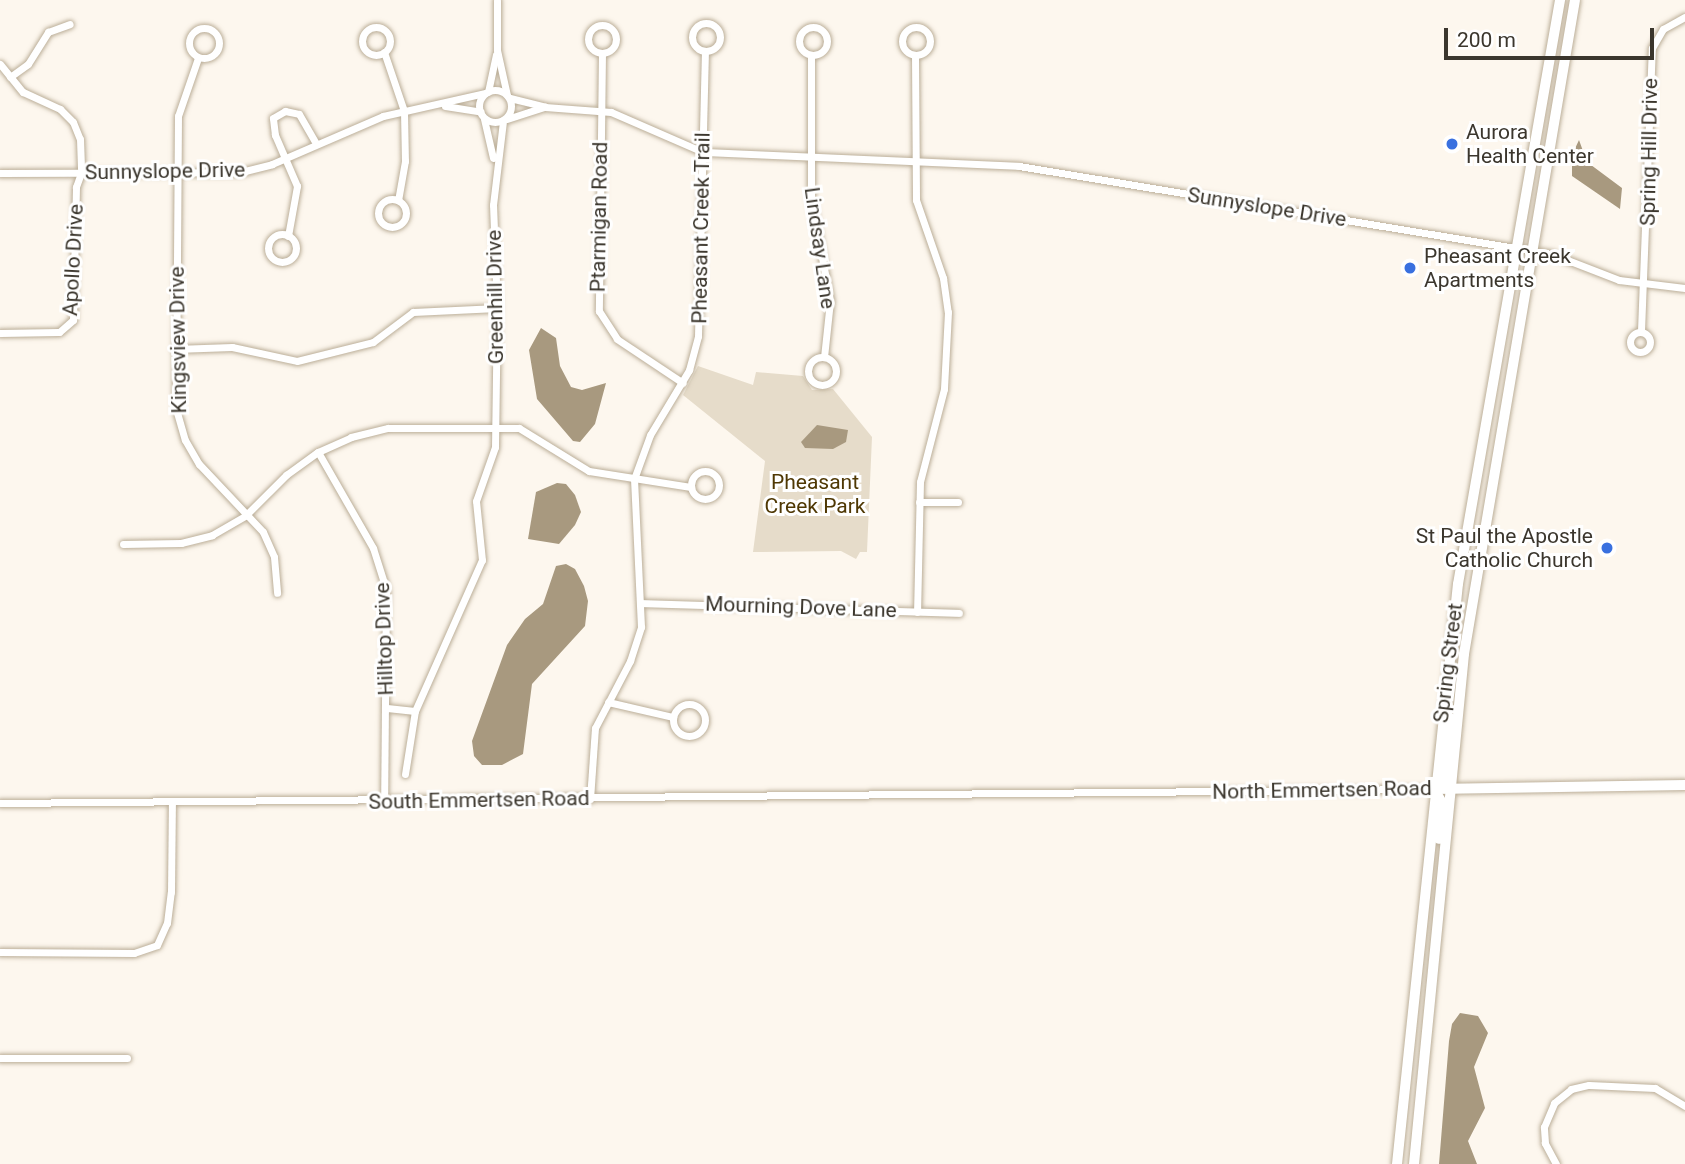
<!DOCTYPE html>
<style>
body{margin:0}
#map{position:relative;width:1685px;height:1164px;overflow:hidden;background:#fdf7ee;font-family:Roboto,sans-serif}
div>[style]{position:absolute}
.green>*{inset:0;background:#e6dcca}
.water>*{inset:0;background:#a8997f}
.roads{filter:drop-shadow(0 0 2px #bbae98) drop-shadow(0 0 2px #bbae98)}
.street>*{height:7px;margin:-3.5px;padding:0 3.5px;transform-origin:3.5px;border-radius:3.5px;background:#fff}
.street>.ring{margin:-3.5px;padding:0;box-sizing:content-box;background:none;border:7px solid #fff;border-radius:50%}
.secondary>*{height:10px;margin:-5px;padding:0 5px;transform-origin:5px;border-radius:5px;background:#fff}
.dots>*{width:19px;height:19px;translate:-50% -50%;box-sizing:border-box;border:4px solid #fff;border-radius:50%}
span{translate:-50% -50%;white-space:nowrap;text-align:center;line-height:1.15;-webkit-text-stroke:6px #fff;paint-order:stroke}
.poi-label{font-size:21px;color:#3b362d}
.left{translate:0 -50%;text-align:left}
.right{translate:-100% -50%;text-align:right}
.street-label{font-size:21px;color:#3b362d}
.park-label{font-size:21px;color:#4f3804}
.scale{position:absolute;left:1444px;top:28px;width:210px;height:32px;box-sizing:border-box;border:4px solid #3b362d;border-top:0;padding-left:9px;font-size:21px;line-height:24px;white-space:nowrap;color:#3b362d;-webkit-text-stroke:5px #fff;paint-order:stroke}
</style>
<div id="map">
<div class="green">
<i style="clip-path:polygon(698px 366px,753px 385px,756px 372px,803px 376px,812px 390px,833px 389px,872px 437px,867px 552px,860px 552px,856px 559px,841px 551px,753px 552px,765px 461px,683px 395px)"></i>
</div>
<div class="water">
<i style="clip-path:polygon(1579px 140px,1587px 162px,1622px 188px,1620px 209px,1572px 176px,1572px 155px)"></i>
<i style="clip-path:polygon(541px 328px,556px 338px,560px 366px,571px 387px,582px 390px,606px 383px,595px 424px,580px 442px,573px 441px,537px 399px,529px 350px)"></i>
<i style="clip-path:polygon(817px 425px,848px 430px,846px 442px,833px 449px,805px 448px,801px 442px)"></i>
<i style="clip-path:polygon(557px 483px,566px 484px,575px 495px,581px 512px,575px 525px,559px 544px,528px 539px,536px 492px)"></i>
<i style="clip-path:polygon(566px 564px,575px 569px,584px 586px,588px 601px,585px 626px,532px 684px,523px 754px,502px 765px,482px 765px,474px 756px,472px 741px,507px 645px,525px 619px,543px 604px,556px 566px)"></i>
<i style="clip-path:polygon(1460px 1013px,1478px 1016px,1488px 1033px,1474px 1067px,1485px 1108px,1468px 1141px,1477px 1164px,1439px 1164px,1449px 1041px,1452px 1024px)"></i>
</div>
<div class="roads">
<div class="street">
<i style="left:497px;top:0;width:50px;rotate:90deg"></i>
<i style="left:497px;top:50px;width:46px;rotate:77.5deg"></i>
<i class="ring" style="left:692px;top:23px;width:21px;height:21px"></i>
<i class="ring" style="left:588px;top:25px;width:21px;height:21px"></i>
<i class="ring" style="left:902px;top:27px;width:21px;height:21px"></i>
<i class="ring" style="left:362px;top:27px;width:21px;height:21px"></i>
<i class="ring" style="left:799px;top:27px;width:21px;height:21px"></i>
<i class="ring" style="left:189px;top:28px;width:23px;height:23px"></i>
<i style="left:384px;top:52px;width:62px;rotate:71.3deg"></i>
<i style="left:404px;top:111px;width:50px;rotate:88.9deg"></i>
<i style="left:405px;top:161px;width:40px;rotate:100deg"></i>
<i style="left:602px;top:53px;width:258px;rotate:90.7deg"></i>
<i style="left:599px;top:311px;width:33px;rotate:57deg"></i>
<i style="left:617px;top:339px;width:79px;rotate:33.7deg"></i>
<i style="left:811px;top:55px;width:143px;rotate:90deg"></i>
<i style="left:811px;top:198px;width:105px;rotate:79.5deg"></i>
<i style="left:830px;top:301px;width:56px;rotate:96.1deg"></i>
<i style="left:915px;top:55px;width:145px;rotate:89.6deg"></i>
<i style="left:916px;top:200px;width:83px;rotate:70.9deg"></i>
<i style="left:943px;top:278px;width:34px;rotate:82deg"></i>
<i style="left:948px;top:312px;width:77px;rotate:93deg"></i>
<i style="left:944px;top:389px;width:96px;rotate:104.5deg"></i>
<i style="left:920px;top:482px;width:130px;rotate:91.3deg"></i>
<i style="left:198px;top:58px;width:61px;rotate:109deg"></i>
<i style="left:178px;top:116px;width:293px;rotate:90.4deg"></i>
<i style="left:176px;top:409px;width:32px;rotate:74deg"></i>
<i style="left:185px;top:440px;width:28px;rotate:60deg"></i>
<i style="left:199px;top:464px;width:93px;rotate:46.7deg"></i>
<i style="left:263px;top:532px;width:27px;rotate:66deg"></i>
<i style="left:274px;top:557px;width:36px;rotate:85deg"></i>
<i style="left:0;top:64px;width:36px;rotate:51deg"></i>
<i style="left:23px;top:92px;width:41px;rotate:24.7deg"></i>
<i style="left:60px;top:109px;width:18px;rotate:45deg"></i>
<i style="left:73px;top:122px;width:18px;rotate:68deg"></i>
<i style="left:80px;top:139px;width:34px;rotate:88deg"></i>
<i style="left:81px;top:173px;width:15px;rotate:110deg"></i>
<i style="left:76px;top:187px;width:133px;rotate:91.3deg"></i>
<i style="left:73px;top:320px;width:18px;rotate:139deg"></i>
<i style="left:59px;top:332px;width:59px;rotate:179deg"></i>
<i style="left:10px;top:77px;width:22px;rotate:-36deg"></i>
<i style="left:28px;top:64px;width:38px;rotate:-58deg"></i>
<i style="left:48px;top:32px;width:23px;rotate:-20deg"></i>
<i class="ring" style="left:479px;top:90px;width:25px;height:25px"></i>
<i style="left:488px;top:92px;width:38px;rotate:-78deg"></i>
<i style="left:510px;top:98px;width:36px;rotate:14deg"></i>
<i style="left:545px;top:107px;width:66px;rotate:4.3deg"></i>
<i style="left:611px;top:112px;width:100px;rotate:23.5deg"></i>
<i style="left:703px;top:152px;width:316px;rotate:2.5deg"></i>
<i style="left:1019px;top:166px;width:540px;rotate:9.38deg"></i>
<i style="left:1552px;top:254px;width:72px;rotate:21.2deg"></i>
<i style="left:1619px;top:280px;width:66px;rotate:6.9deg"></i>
<i style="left:445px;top:106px;width:36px;rotate:9deg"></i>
<i style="left:484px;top:119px;width:40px;rotate:77deg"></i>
<i style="left:507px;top:119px;width:40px;rotate:-18deg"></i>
<i style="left:0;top:173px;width:241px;rotate:-0.2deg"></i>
<i style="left:241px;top:172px;width:32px;rotate:-14deg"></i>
<i style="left:272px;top:164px;width:121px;rotate:-23.4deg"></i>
<i style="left:383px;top:116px;width:105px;rotate:-12.7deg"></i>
<i class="ring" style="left:378px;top:199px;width:21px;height:21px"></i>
<i class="ring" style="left:268px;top:234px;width:21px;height:21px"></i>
<i style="left:288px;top:236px;width:51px;rotate:-79.8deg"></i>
<i style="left:297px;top:186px;width:56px;rotate:-113.3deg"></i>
<i style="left:275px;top:135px;width:17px;rotate:-97deg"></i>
<i style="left:273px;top:118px;width:14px;rotate:-30deg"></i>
<i style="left:285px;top:111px;width:14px;rotate:12deg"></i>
<i style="left:299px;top:114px;width:34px;rotate:60deg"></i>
<i style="left:1641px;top:331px;width:283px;rotate:-87.8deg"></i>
<i style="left:1652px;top:48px;width:22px;rotate:-60deg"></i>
<i style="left:1663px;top:29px;width:25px;rotate:-29deg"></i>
<i class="ring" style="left:1630px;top:332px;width:13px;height:13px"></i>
<i style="left:175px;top:349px;width:57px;rotate:-2deg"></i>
<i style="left:232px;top:347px;width:66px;rotate:12.2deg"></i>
<i style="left:297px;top:361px;width:78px;rotate:-14deg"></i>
<i style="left:373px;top:342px;width:50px;rotate:-36.9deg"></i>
<i style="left:413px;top:312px;width:84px;rotate:-2.7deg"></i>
<i class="ring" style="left:808px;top:357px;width:21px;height:21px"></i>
<i style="left:318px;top:452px;width:111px;rotate:60.2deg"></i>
<i style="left:373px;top:548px;width:43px;rotate:72.4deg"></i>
<i style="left:386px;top:589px;width:212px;rotate:90.5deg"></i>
<i class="ring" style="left:691px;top:471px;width:21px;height:21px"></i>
<i style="left:919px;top:502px;width:39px"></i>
<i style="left:123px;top:544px;width:58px;rotate:-1deg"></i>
<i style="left:181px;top:543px;width:32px;rotate:-14deg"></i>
<i style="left:212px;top:535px;width:39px;rotate:-30deg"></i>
<i style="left:246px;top:515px;width:57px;rotate:-45deg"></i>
<i style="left:286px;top:475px;width:39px;rotate:-36deg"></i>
<i style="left:318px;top:452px;width:36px;rotate:-24deg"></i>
<i style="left:351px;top:437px;width:38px;rotate:-14deg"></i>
<i style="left:388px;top:428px;width:131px"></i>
<i style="left:519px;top:428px;width:82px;rotate:31.6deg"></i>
<i style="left:589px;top:471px;width:103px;rotate:8.9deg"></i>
<i style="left:642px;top:603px;width:317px;rotate:1.8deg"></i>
<i style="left:608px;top:702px;width:67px;rotate:13deg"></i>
<i class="ring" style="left:673px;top:704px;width:25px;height:25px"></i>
<i style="left:387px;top:708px;width:28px;rotate:6deg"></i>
<i style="left:415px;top:711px;width:165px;rotate:-66.1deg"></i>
<i style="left:482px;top:560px;width:59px;rotate:-95.8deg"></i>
<i style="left:476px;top:501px;width:57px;rotate:-70.6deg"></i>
<i style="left:495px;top:447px;width:139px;rotate:-89.2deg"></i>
<i style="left:497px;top:308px;width:103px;rotate:-92.2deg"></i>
<i style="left:493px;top:205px;width:85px;rotate:-83.2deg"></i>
<i style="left:405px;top:774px;width:64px;rotate:-81deg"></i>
<i style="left:590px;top:799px;width:71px;rotate:-86deg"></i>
<i style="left:595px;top:728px;width:76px;rotate:-62.4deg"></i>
<i style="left:630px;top:661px;width:36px;rotate:-72deg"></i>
<i style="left:641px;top:627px;width:148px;rotate:-92.7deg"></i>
<i style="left:634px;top:479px;width:47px;rotate:-70deg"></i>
<i style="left:650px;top:435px;width:76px;rotate:-59deg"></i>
<i style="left:689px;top:370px;width:35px;rotate:-75deg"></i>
<i style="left:698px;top:336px;width:285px;rotate:-88.6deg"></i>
<i style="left:0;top:803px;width:1434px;rotate:-0.56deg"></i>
<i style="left:0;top:952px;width:134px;rotate:0.4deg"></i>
<i style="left:134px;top:953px;width:24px;rotate:-19deg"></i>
<i style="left:157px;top:945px;width:24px;rotate:-66deg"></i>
<i style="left:167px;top:923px;width:31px;rotate:-83deg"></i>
<i style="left:171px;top:892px;width:89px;rotate:-89.4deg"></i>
<i style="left:0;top:1058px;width:127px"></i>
<i style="left:1556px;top:1164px;width:24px;rotate:-118deg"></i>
<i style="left:1545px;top:1143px;width:16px;rotate:-94deg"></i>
<i style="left:1544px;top:1127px;width:26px;rotate:-67deg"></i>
<i style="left:1554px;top:1103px;width:22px;rotate:-39deg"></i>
<i style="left:1571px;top:1089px;width:18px;rotate:-13deg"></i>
<i style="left:1589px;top:1085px;width:66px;rotate:2.6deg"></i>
<i style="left:1655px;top:1088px;width:35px;rotate:31deg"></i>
</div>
<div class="secondary">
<i style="left:1449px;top:717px;width:60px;rotate:95.7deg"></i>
<i style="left:1443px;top:777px;width:14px;rotate:56deg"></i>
<i style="left:1434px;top:789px;width:251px;rotate:-0.9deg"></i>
<i style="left:1434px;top:789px;width:16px;rotate:60deg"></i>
<i style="left:1442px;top:803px;width:36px;rotate:95deg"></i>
<i style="left:1397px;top:1164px;width:583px;rotate:-84deg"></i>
<i style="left:1458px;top:584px;width:593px;rotate:-80.09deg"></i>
<i style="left:1414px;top:1164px;width:512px;rotate:-84.4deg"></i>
<i style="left:1464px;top:654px;width:663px;rotate:-80.37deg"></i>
</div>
</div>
<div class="dots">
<i style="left:1452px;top:144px;background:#3970df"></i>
<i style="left:1410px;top:268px;background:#3970df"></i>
<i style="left:1607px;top:548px;background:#3970df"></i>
</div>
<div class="poi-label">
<span class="left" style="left:1466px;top:144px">Aurora<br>Health Center</span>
<span class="left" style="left:1424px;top:268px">Pheasant Creek<br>Apartments</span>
<span class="right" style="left:1593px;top:548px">St Paul the Apostle<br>Catholic Church</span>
</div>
<div class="street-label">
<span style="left:1649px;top:152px;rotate:-89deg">Spring Hill Drive</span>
<span style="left:165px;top:171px;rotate:-1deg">Sunnyslope Drive</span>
<span style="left:1267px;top:207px;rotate:9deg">Sunnyslope Drive</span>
<span style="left:599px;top:217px;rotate:-89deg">Ptarmigan Road</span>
<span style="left:701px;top:228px;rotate:-89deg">Pheasant Creek Trail</span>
<span style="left:820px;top:248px;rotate:82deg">Lindsay Lane</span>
<span style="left:73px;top:260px;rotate:-87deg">Apollo Drive</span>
<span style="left:495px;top:297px;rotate:-91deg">Greenhill Drive</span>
<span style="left:178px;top:340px;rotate:-91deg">Kingsview Drive</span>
<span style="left:801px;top:607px;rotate:2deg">Mourning Dove Lane</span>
<span style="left:384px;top:639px;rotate:-92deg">Hilltop Drive</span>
<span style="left:1448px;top:663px;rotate:-83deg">Spring Street</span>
<span style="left:1322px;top:790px;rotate:-1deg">North Emmertsen Road</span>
<span style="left:479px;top:800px;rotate:-1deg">South Emmertsen Road</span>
</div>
<div class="park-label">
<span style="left:815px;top:494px">Pheasant<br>Creek Park</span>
</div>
<div class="scale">200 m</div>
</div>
